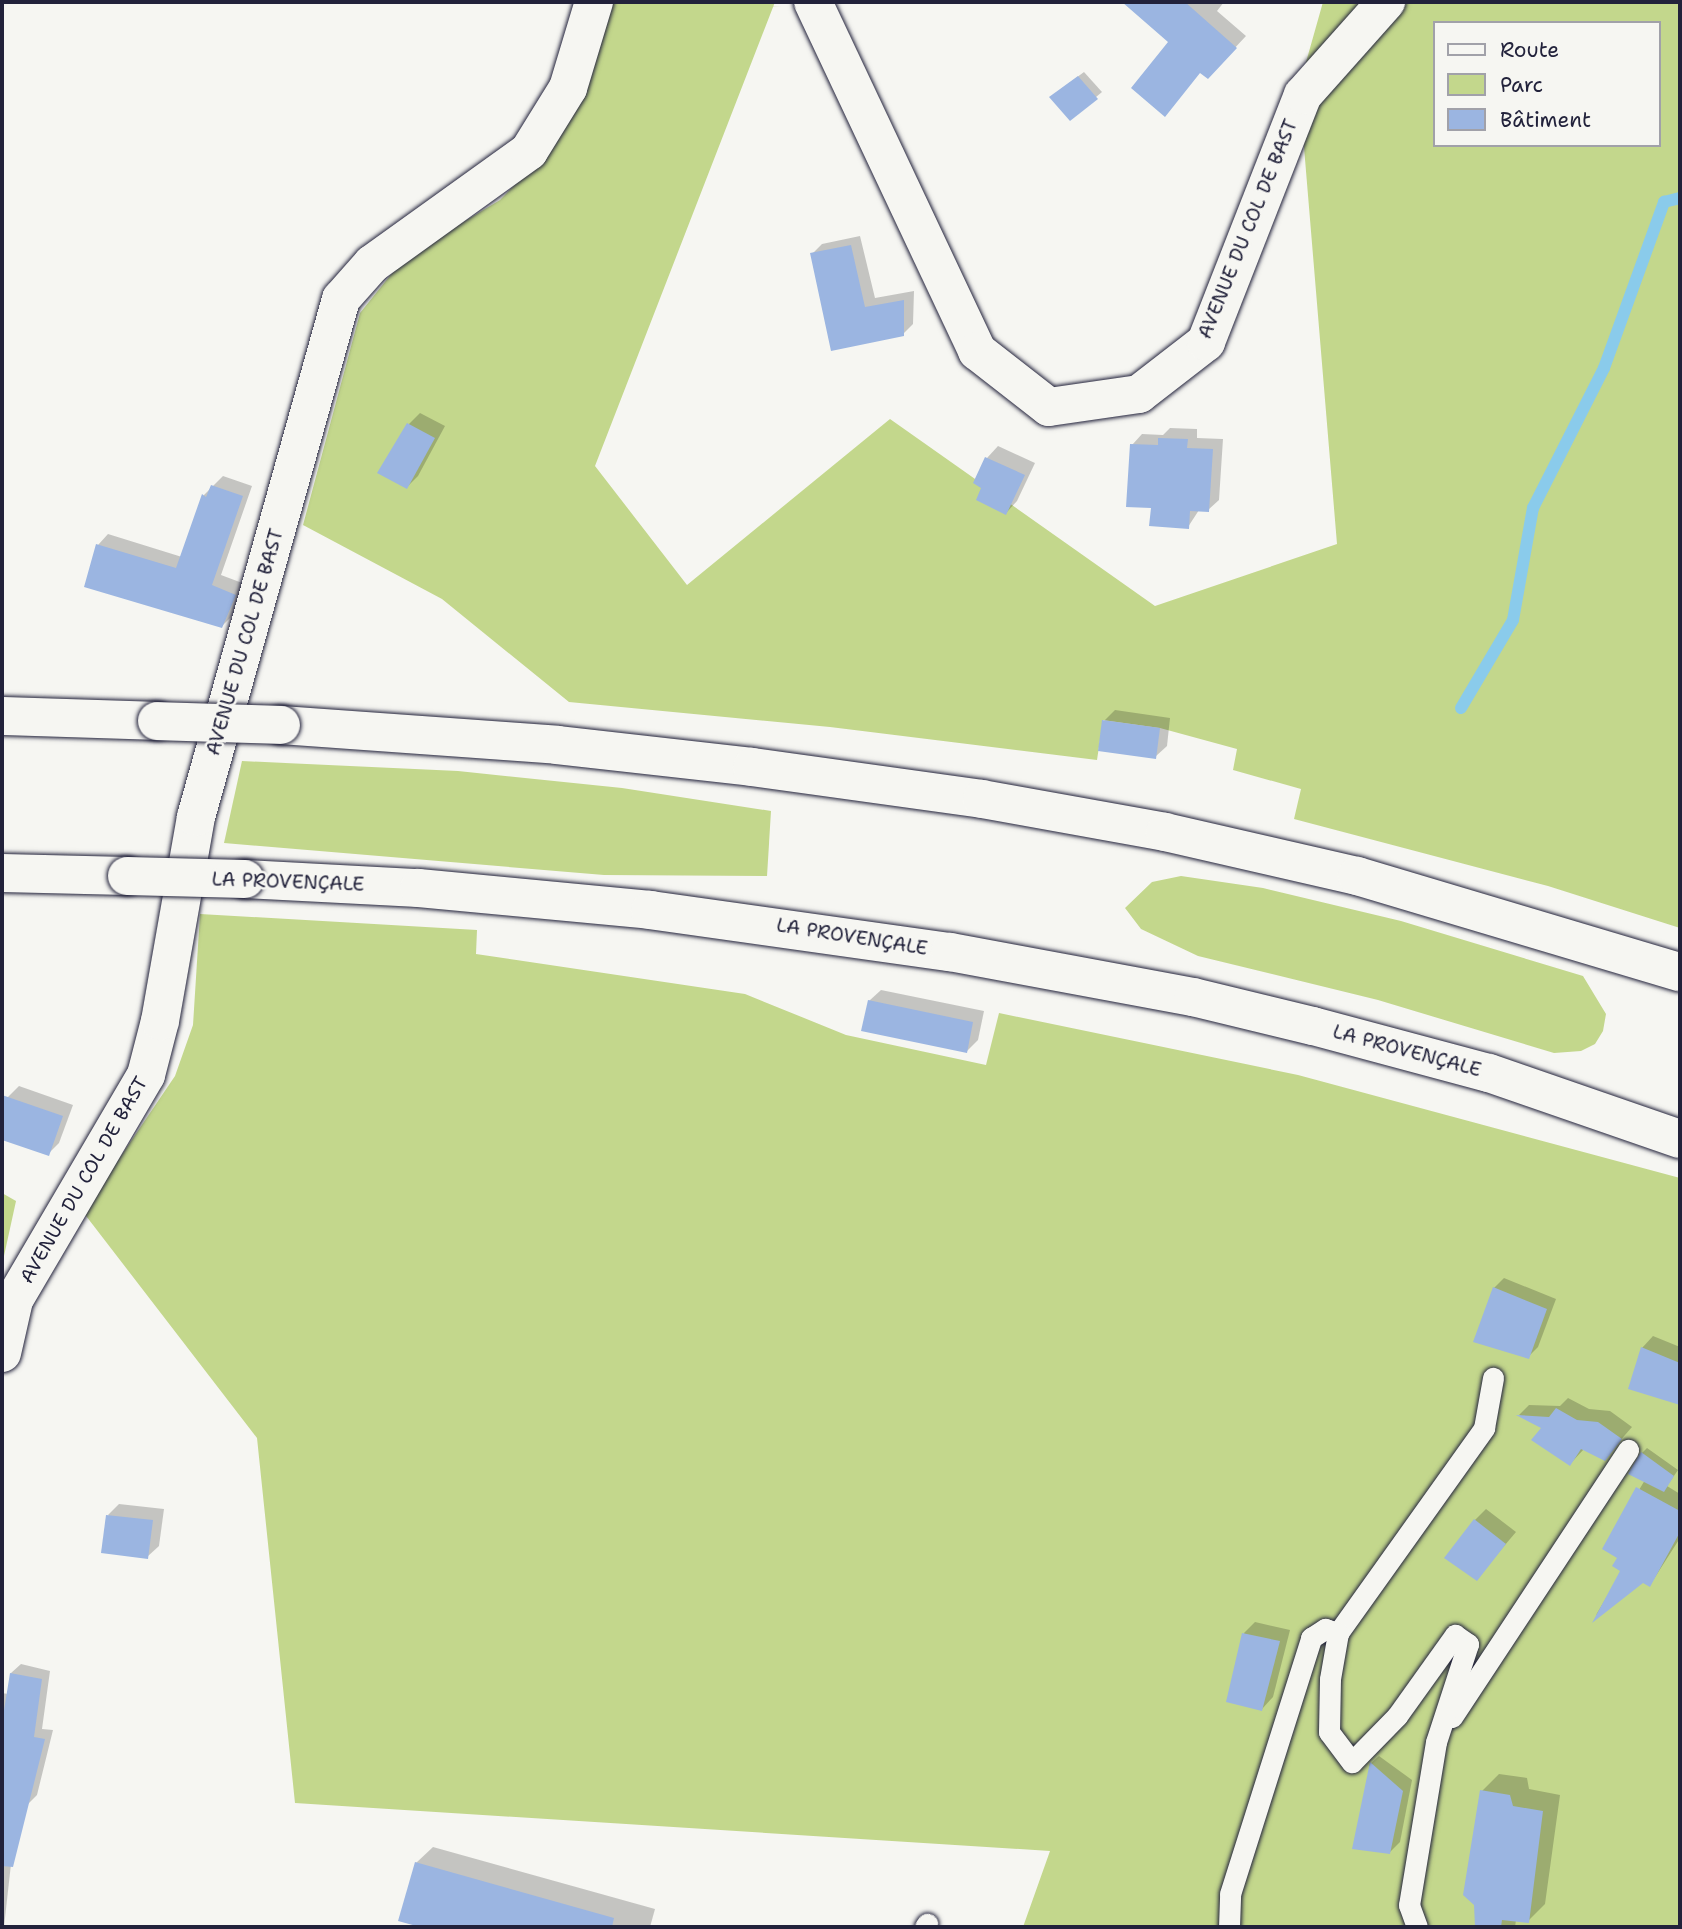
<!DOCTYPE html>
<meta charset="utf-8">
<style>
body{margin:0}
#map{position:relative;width:1682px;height:1929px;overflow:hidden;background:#f6f6f2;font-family:"Shantell Sans",sans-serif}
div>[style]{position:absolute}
.green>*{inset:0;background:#c3d78c}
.shadow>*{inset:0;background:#0003}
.stream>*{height:12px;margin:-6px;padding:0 6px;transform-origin:6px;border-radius:6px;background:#8acbeb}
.building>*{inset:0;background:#9bb5e1}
.roads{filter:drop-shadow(0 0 2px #22223b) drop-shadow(0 0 2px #22223b)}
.lane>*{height:21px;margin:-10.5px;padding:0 10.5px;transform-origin:10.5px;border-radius:10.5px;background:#f6f6f2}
.street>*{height:38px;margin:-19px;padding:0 19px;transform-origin:19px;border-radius:19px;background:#f6f6f2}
.highway>*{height:38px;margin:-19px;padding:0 19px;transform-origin:19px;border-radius:19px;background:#f6f6f2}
.bridges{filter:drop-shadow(0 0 2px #22223b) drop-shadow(0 0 2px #22223b)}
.highway-bridge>*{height:38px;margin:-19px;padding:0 19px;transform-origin:19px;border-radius:19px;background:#f6f6f2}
span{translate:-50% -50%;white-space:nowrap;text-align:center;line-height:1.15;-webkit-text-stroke:5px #f6f6f2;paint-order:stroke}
.street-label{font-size:19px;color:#22223b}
.frame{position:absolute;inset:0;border:4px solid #22223b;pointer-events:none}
.legend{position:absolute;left:1433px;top:21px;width:228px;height:126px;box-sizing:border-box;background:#f6f6f2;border:2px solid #a1a1a9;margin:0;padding:9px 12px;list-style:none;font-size:21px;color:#22223b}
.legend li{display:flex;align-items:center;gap:14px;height:35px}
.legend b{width:35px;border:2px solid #a1a1a9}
</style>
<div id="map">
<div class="green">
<i style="clip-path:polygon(evenodd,611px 2px,775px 2px,595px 466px,687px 585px,890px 419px,1155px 606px,1337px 544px,1299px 87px,1323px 2px,1680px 2px,1680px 928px,1548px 886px,1294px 819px,1301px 789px,1233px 770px,1237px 749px,1160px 728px,1103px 720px,1097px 760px,830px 727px,569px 702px,442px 599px,303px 525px,360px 313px,405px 257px,500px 200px,536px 163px,611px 2px,1435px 23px,1659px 23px,1659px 145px,1435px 145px,1435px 23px)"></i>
<i style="clip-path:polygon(242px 761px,458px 771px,622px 788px,771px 811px,767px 876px,604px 875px,224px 843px)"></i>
<i style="clip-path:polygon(1181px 876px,1263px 888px,1401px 921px,1583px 976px,1606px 1014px,1603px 1031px,1595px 1044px,1581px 1051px,1554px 1053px,1378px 1000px,1198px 956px,1141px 929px,1125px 908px,1152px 882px)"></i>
<i style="clip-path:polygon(200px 914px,477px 930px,476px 954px,745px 994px,846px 1035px,986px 1065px,999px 1013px,1298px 1075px,1680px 1178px,1680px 1927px,1023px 1927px,1050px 1851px,295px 1803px,257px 1438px,83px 1212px,175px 1076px,193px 1025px)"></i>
<i style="clip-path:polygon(2px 1193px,16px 1201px,2px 1265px)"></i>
</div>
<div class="shadow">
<i style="clip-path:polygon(1143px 2px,1224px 2px,1217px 11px,1246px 36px,1218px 66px,1170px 42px,1135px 11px)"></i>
<i style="clip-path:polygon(1084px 72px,1102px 92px,1070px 119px,1057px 92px)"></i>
<i style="clip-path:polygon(860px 236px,875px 298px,914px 291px,913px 324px,903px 334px,833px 349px,812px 254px,822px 244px)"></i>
<i style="clip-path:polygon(420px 413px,445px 426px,418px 476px,407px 487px,409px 424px)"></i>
<i style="clip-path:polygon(1170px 428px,1197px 429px,1197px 438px,1223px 439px,1219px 500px,1208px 510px,1199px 510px,1188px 527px,1152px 507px,1132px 445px,1142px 434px,1163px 435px)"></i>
<i style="clip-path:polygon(998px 446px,1035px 463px,1017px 501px,1006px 513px,984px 487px,987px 458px)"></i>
<i style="clip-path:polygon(223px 476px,252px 486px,221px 575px,245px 584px,232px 616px,222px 626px,98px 545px,108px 534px,182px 557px,204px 495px)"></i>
<i style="clip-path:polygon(1115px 710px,1170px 718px,1167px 746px,1155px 757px,1104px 721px)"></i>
<i style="clip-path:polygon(881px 990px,984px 1011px,978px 1040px,967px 1051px,869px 1001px)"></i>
<i style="clip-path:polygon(19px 1086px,73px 1105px,59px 1143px,48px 1154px,2px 1139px,2px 1114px,8px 1097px)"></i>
<i style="clip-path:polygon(1504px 1278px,1556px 1299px,1538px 1347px,1528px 1357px,1494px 1288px)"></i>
<i style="clip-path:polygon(1653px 1336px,1680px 1347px,1680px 1403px,1630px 1388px,1642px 1348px)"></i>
<i style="clip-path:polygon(1568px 1398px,1589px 1409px,1610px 1411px,1632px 1427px,1604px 1459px,1584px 1449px,1570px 1464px,1543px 1428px,1519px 1415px,1529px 1405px,1560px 1406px)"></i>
<i style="clip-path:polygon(1647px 1448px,1678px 1470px,1667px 1486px,1680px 1494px,1680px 1538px,1650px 1585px,1643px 1581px,1596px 1615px,1622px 1571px,1619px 1557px,1604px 1548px,1645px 1480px,1642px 1453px)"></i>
<i style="clip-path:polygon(119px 1504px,164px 1509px,159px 1546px,147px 1557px,108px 1515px)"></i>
<i style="clip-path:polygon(1486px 1509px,1516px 1532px,1477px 1578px,1475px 1520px)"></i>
<i style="clip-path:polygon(1255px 1622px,1290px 1630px,1273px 1697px,1262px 1709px,1244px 1633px)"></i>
<i style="clip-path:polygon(21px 1664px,50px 1671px,42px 1729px,53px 1730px,37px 1795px,28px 1804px,2px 1795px,2px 1693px,8px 1694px,11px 1673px)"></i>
<i style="clip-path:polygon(1379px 1756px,1412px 1780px,1400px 1842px,1390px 1852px,1369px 1765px)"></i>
<i style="clip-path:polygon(1499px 1774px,1527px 1778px,1529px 1789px,1560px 1795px,1545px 1904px,1528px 1921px,1516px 1920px,1515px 1927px,1477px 1927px,1482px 1791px)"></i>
<i style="clip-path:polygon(433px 1847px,655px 1909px,650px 1927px,419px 1927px,416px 1863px)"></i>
<i style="clip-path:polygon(2px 1855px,12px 1855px,4px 1927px,2px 1927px)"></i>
</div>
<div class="stream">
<i style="left:1461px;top:708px;width:102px;rotate:-59.4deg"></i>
<i style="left:1513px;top:620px;width:114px;rotate:-79.9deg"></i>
<i style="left:1533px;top:508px;width:157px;rotate:-63.1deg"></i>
<i style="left:1604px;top:368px;width:177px;rotate:-70.1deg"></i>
<i style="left:1664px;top:202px;width:16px;rotate:-14deg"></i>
</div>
<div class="building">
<i style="clip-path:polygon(1122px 2px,1185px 2px,1237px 48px,1208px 79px,1200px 73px,1165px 117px,1131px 88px,1168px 42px)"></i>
<i style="clip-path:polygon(1078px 76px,1098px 99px,1070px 121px,1049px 97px)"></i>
<i style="clip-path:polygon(851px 245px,865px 307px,904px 300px,904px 336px,831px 351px,810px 253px)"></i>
<i style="clip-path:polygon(407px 423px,435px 438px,407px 489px,377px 473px)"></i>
<i style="clip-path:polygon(1158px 438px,1188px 439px,1187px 448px,1213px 449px,1209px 512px,1190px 511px,1189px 529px,1149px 526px,1151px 508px,1126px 507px,1130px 444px,1158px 445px)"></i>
<i style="clip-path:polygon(985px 457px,1025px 475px,1006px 515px,976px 500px,981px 488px,973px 483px)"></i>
<i style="clip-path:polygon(211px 485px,243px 496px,212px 585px,236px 595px,222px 628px,84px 587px,96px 544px,176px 568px,202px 494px,206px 497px)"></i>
<i style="clip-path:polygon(1102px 720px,1160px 728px,1156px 759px,1098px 751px)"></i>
<i style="clip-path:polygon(868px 1000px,973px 1022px,967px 1053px,861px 1031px)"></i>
<i style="clip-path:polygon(2px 1095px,63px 1116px,49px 1156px,2px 1140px)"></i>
<i style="clip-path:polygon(1493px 1287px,1547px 1309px,1529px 1359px,1473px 1342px)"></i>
<i style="clip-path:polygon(1641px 1347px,1680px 1363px,1680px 1405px,1628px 1389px)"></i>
<i style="clip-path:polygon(1556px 1408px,1577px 1420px,1598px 1422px,1622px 1439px,1605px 1461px,1581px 1449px,1570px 1466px,1531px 1440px,1541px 1428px,1516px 1415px,1549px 1417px)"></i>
<i style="clip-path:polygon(1641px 1452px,1674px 1476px,1664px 1492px,1628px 1474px)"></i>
<i style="clip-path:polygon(1636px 1487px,1680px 1511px,1680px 1532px,1650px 1587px,1643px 1583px,1592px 1623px,1620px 1571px,1612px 1566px,1617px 1558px,1602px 1549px)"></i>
<i style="clip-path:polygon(106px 1515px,153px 1520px,148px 1559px,101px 1553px)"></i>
<i style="clip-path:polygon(1474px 1519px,1506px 1544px,1477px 1581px,1444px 1558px)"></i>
<i style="clip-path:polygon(1242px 1633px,1280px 1641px,1262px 1711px,1226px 1702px)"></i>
<i style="clip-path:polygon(10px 1673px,42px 1679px,34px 1737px,45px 1739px,13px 1867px,2px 1866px,2px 1723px)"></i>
<i style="clip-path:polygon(1370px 1762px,1403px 1791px,1390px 1854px,1352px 1849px)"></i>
<i style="clip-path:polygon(1480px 1790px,1510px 1795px,1513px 1806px,1543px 1811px,1529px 1923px,1502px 1920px,1501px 1927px,1475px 1927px,1474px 1905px,1463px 1895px)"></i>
<i style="clip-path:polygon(415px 1862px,614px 1918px,612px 1927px,420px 1927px,398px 1921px)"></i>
</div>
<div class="roads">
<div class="lane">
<i style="left:1338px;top:1633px;width:252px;rotate:-54.5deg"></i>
<i style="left:1484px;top:1428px;width:51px;rotate:-79.8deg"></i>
<i style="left:1452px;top:1717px;width:320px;rotate:-56.6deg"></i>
<i style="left:925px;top:1927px;width:4px;rotate:-56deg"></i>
<i style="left:1229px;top:1927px;width:33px;rotate:-88deg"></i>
<i style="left:1230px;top:1894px;width:269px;rotate:-72.4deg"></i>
<i style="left:1311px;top:1638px;width:17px;rotate:-33deg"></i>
<i style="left:1325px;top:1629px;width:14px;rotate:17deg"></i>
<i style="left:1338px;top:1633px;width:47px;rotate:99.9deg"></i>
<i style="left:1330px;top:1679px;width:53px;rotate:91.1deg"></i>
<i style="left:1329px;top:1732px;width:38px;rotate:53deg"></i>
<i style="left:1352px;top:1762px;width:64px;rotate:-45.6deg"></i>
<i style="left:1397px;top:1716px;width:100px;rotate:-54.4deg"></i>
<i style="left:1455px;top:1635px;width:16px;rotate:35deg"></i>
<i style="left:1468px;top:1644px;width:103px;rotate:108.1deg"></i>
<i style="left:1436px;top:1742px;width:165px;rotate:99.4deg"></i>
<i style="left:1409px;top:1905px;width:23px;rotate:70deg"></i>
</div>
<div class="street">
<i style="left:813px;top:2px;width:386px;rotate:64.8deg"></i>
<i style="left:977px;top:351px;width:91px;rotate:37.9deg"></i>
<i style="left:1049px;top:407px;width:91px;rotate:-8.2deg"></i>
<i style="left:1139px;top:394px;width:85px;rotate:-37.8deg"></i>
<i style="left:1206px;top:342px;width:265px;rotate:-68.6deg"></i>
<i style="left:1303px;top:95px;width:125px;rotate:-48.3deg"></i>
<i style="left:2px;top:1353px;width:54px;rotate:-77.2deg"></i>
<i style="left:14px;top:1300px;width:261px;rotate:-59.6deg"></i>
<i style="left:146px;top:1075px;width:56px;rotate:-75.5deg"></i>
<i style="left:160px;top:1021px;width:207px;rotate:-80deg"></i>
<i style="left:196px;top:817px;width:538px;rotate:-74.36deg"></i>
<i style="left:341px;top:299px;width:47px;rotate:-48.5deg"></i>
<i style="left:372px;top:264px;width:193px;rotate:-35.7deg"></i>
<i style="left:529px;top:151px;width:74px;rotate:-58.2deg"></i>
<i style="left:568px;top:88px;width:90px;rotate:-73.2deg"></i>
</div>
<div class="highway">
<i style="left:2px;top:716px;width:155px;rotate:1.8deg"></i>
<i style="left:281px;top:725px;width:277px;rotate:4.1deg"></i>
<i style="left:557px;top:745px;width:196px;rotate:6.4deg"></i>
<i style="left:752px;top:767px;width:232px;rotate:7.9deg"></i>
<i style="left:982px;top:799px;width:186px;rotate:10.2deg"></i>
<i style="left:1165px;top:832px;width:197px;rotate:12.9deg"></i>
<i style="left:1357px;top:876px;width:337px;rotate:16.6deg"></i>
<i style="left:2px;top:873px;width:125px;rotate:1.4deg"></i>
<i style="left:245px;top:879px;width:174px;rotate:3deg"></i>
<i style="left:419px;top:888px;width:232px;rotate:5.4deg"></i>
<i style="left:650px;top:910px;width:303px;rotate:8deg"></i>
<i style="left:950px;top:952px;width:247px;rotate:10.5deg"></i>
<i style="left:1193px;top:997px;width:123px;rotate:13.6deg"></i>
<i style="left:1313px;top:1026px;width:182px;rotate:15deg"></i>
<i style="left:1489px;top:1073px;width:202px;rotate:19.1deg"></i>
</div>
</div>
<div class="bridges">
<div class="highway-bridge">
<i style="left:157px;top:721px;width:124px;rotate:1.8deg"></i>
<i style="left:127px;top:876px;width:118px;rotate:1.5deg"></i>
</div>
</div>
<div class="street-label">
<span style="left:1248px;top:229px;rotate:-68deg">AVENUE DU COL DE BAST</span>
<span style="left:245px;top:642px;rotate:-74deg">AVENUE DU COL DE BAST</span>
<span style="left:288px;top:882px;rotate:2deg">LA PROVENÇALE</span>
<span style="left:852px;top:937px;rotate:9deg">LA PROVENÇALE</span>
<span style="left:1407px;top:1051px;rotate:15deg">LA PROVENÇALE</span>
<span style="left:84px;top:1180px;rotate:-60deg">AVENUE DU COL DE BAST</span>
</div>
<div class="frame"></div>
<ul class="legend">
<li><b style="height:9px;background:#f6f6f2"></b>Route</li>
<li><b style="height:19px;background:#c3d78c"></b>Parc</li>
<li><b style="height:19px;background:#9bb5e1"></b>Bâtiment</li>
</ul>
</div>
